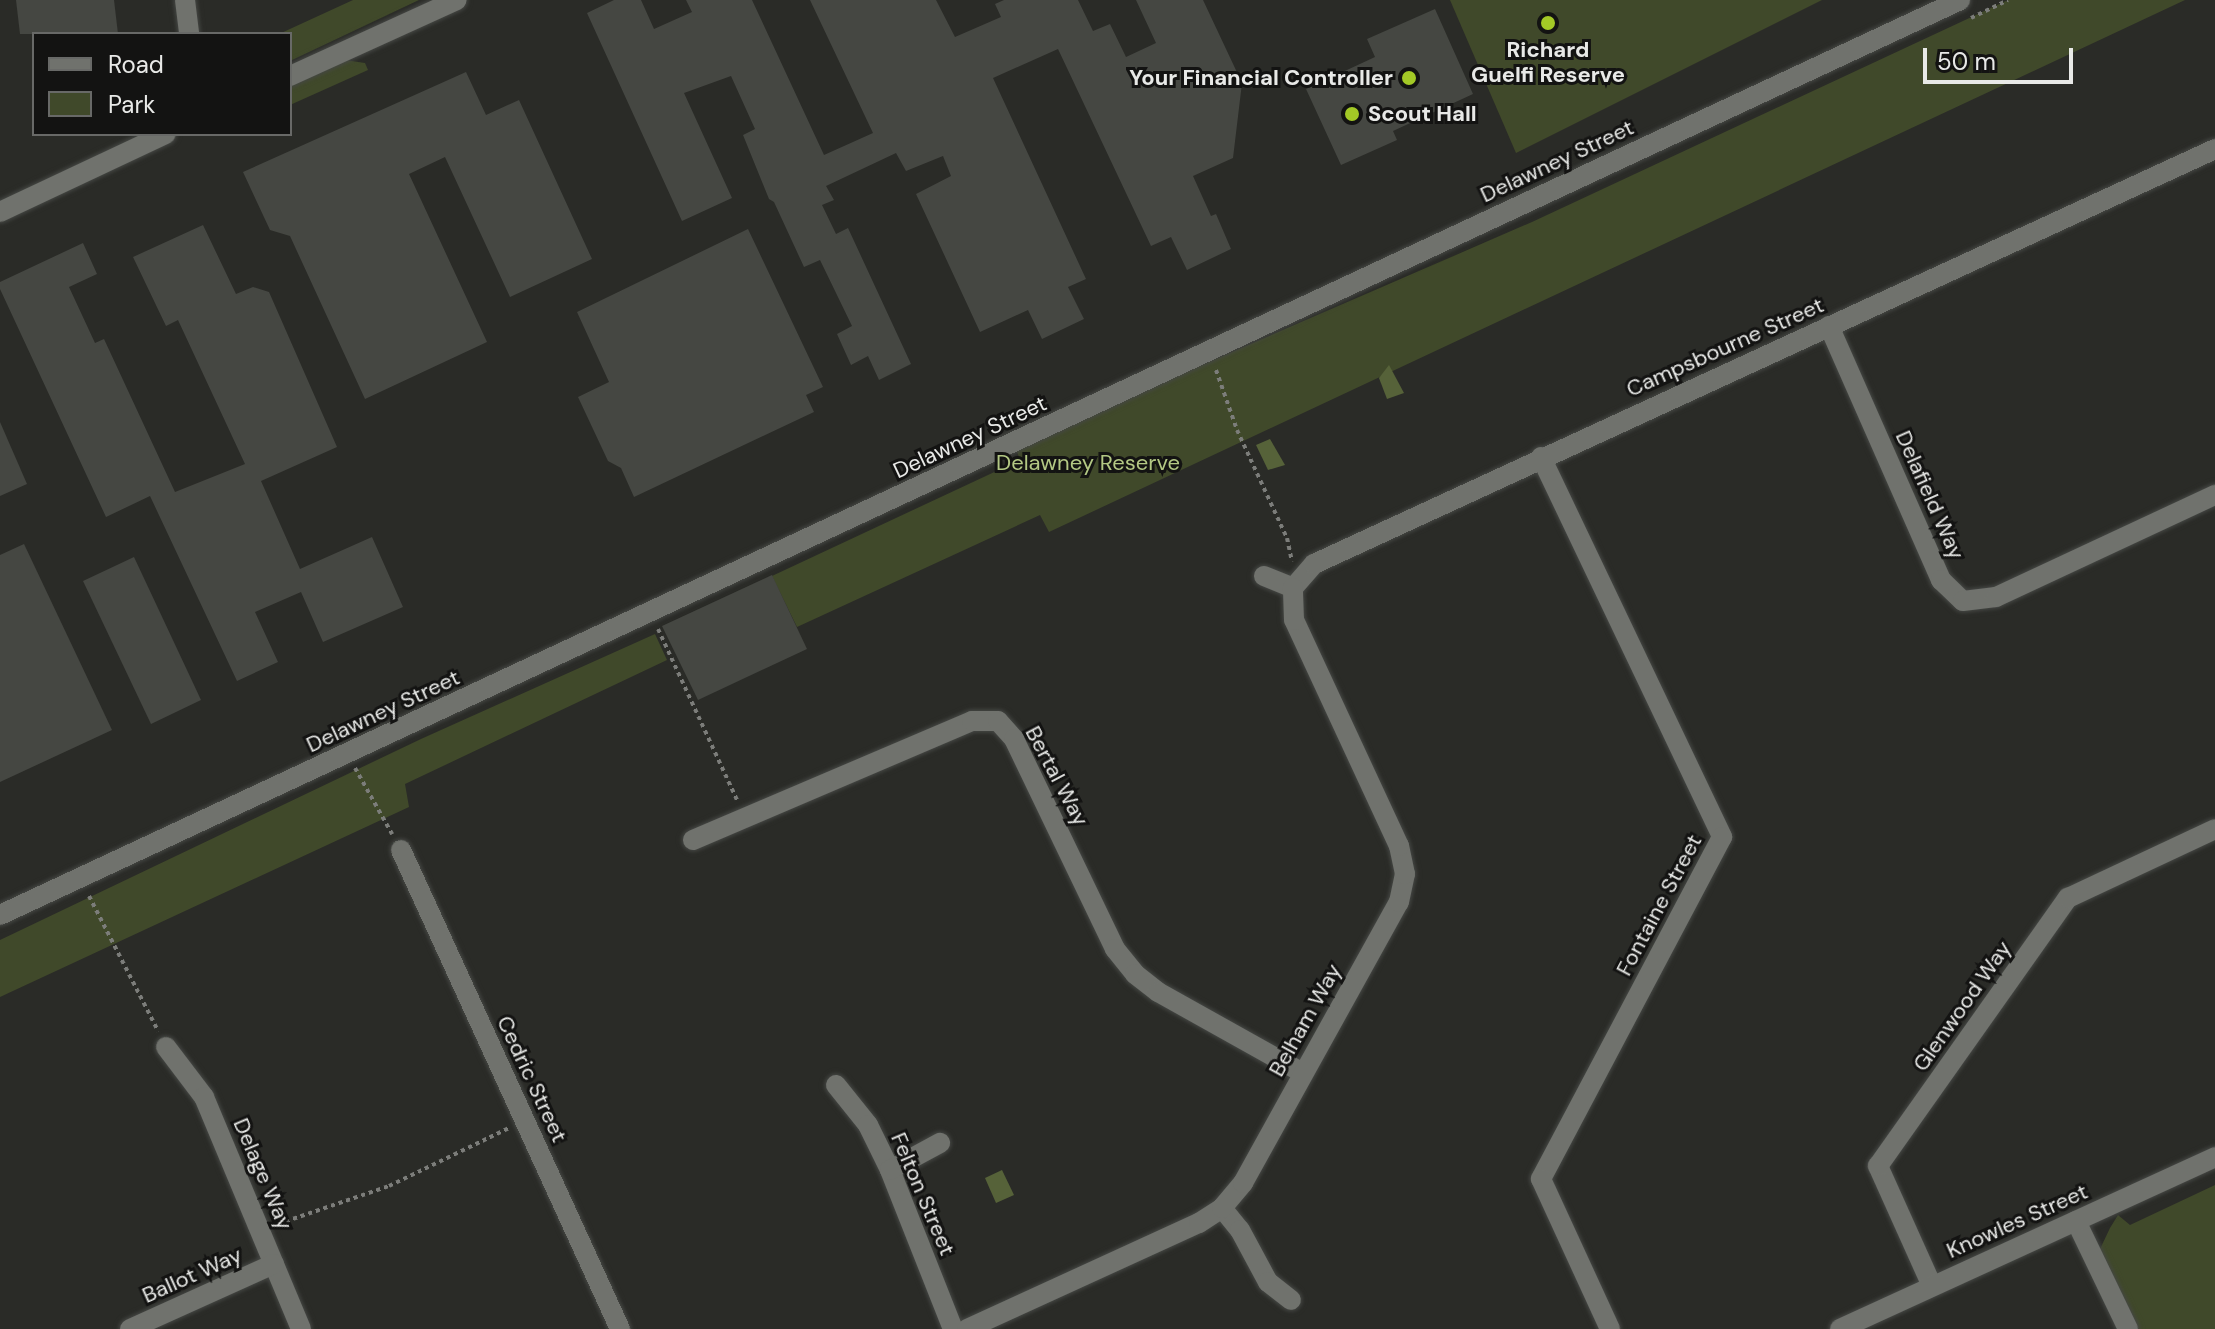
<!DOCTYPE html>
<style>
body{margin:0}
#map{position:relative;width:2215px;height:1329px;overflow:hidden;background:#2a2b27;font-family:"DM Sans",sans-serif}
div>[style]{position:absolute}
.green>*{inset:0;background:#40492a}
.water>*{inset:0;background:#566239}
.building>*{inset:0;background:#454742}
.path>*{height:4px;margin-top:-2px;transform-origin:0;background:repeating-linear-gradient(90deg,#7c7d7a 0 4px,transparent 0 8px)}
.roads{filter:drop-shadow(0 0 2px #454744) drop-shadow(0 0 2px #454744)}
.minor>*{height:20px;margin:-10px;padding:0 10px;transform-origin:10px;border-radius:10px;background:#70726d}
.tertiary>*{height:20px;margin:-10px;padding:0 10px;transform-origin:10px;border-radius:10px;background:#70726d}
.dots>*{width:22px;height:22px;translate:-50% -50%;box-sizing:border-box;border:4px solid #131312;border-radius:50%}
span{translate:-50% -50%;white-space:nowrap;text-align:center;line-height:1.15;-webkit-text-stroke:6px #131312;paint-order:stroke}
.poi-label{font-size:22px;color:#e8e9e7;font-weight:700}
.right{translate:-100% -50%;text-align:right}
.left{translate:0 -50%;text-align:left}
.street-label{font-size:22px;color:#e8e9e7}
.park-label{font-size:22px;color:#b3c884}
.legend{position:absolute;left:32px;top:32px;width:260px;height:104px;box-sizing:border-box;background:#131312;border:2px solid #686967;margin:0;padding:10px 14px;list-style:none;font-size:24px;color:#e8e9e7}
.legend li{display:flex;align-items:center;gap:16px;height:40px}
.legend b{width:40px;border:2px solid #686967}
.scale{position:absolute;left:1923px;top:48px;width:150px;height:36px;box-sizing:border-box;border:4px solid #e8e9e7;border-top:0;padding-left:10px;font-size:24px;line-height:28px;white-space:nowrap;color:#e8e9e7;-webkit-text-stroke:6px #131312;paint-order:stroke}
</style>
<div id="map">
<div class="green">
<i style="clip-path:polygon(353px 0,419px 0,290px 61px,290px 34px,279px 34px)"></i>
<i style="clip-path:polygon(1450px 0,1822px 0,1516px 153px)"></i>
<i style="clip-path:polygon(2008px 0,2185px 0,1049px 532px,1040px 515px,797px 627px,772px 576px,1020px 460px,1015px 446px,1532px 222px)"></i>
<i style="clip-path:polygon(345px 60px,365px 63px,368px 70px,290px 105px,290px 85px)"></i>
<i style="clip-path:polygon(655px 634px,667px 660px,405px 784px,409px 807px,0 997px,0 940px,421px 739px)"></i>
<i style="clip-path:polygon(2215px 1185px,2215px 1329px,2139px 1329px,2100px 1249px,2110px 1228px,2118px 1215px,2130px 1225px)"></i>
</div>
<div class="water">
<i style="clip-path:polygon(1389px 365px,1404px 393px,1387px 399px,1379px 378px)"></i>
<i style="clip-path:polygon(1270px 439px,1285px 465px,1268px 470px,1256px 445px)"></i>
<i style="clip-path:polygon(1002px 1170px,1014px 1195px,996px 1203px,985px 1178px)"></i>
</div>
<div class="building">
<i style="clip-path:polygon(16px 0,114px 0,118px 34px,20px 34px)"></i>
<i style="clip-path:polygon(614px 0,641px 0,654px 29px,692px 12px,686px 0,752px 0,824px 155px,873px 133px,810px 0,936px 0,955px 37px,1001px 17px,995px 4px,1004px 0,1078px 0,1093px 31px,1110px 24px,1126px 57px,1156px 43px,1136px 0,1203px 0,1242px 83px,1233px 158px,1193px 176px,1211px 216px,1216px 214px,1231px 249px,1187px 270px,1171px 237px,1151px 246px,1058px 49px,993px 78px,1086px 279px,1068px 287px,1084px 319px,1042px 339px,1028px 310px,980px 332px,916px 194px,951px 176px,943px 156px,906px 171px,896px 153px,826px 186px,834px 200px,822px 205px,836px 234px,848px 228px,911px 364px,879px 380px,868px 356px,851px 365px,837px 334px,852px 326px,820px 260px,804px 267px,774px 202px,769px 199px,743px 135px,755px 129px,731px 76px,684px 93px,732px 198px,682px 221px,587px 13px)"></i>
<i style="clip-path:polygon(1435px 9px,1473px 94px,1393px 131px,1397px 140px,1341px 165px,1306px 89px,1375px 57px,1367px 39px)"></i>
<i style="clip-path:polygon(466px 72px,486px 115px,519px 100px,592px 259px,510px 297px,445px 157px,409px 174px,487px 342px,365px 399px,290px 236px,270px 230px,243px 172px)"></i>
<i style="clip-path:polygon(203px 225px,236px 294px,253px 287px,269px 292px,337px 447px,261px 481px,300px 569px,372px 537px,403px 607px,323px 642px,301px 592px,255px 612px,278px 662px,237px 681px,150px 496px,106px 517px,0 289px,0 282px,83px 243px,97px 274px,69px 287px,95px 343px,104px 339px,175px 492px,245px 464px,178px 320px,166px 326px,133px 257px)"></i>
<i style="clip-path:polygon(748px 229px,823px 387px,806px 395px,814px 412px,634px 497px,621px 468px,608px 461px,578px 397px,609px 382px,577px 312px)"></i>
<i style="clip-path:polygon(0 422px,27px 484px,0 496px)"></i>
<i style="clip-path:polygon(24px 544px,112px 730px,0 782px,0 555px)"></i>
<i style="clip-path:polygon(134px 557px,201px 700px,151px 724px,83px 581px)"></i>
<i style="clip-path:polygon(772px 575px,807px 649px,698px 700px,662px 626px)"></i>
</div>
<div class="path">
<i style="left:1971px;top:18px;width:41px;rotate:-25.9deg"></i>
<i style="left:1216px;top:370px;width:64px;rotate:70.7deg"></i>
<i style="left:1237px;top:430px;width:119px;rotate:65.2deg"></i>
<i style="left:1287px;top:538px;width:24px;rotate:78deg"></i>
<i style="left:658px;top:629px;width:191px;rotate:65.2deg"></i>
<i style="left:355px;top:768px;width:76px;rotate:60.7deg"></i>
<i style="left:89px;top:896px;width:152px;rotate:62.9deg"></i>
<i style="left:278px;top:1224px;width:117px;rotate:-18.9deg"></i>
<i style="left:389px;top:1186px;width:133px;rotate:-25.8deg"></i>
</div>
<div class="roads">
<div class="minor">
<i style="left:185px;top:0;width:34px;rotate:83deg"></i>
<i style="left:290px;top:76px;width:183px;rotate:-24.5deg"></i>
<i style="left:0;top:212px;width:183px;rotate:-25.2deg"></i>
<i style="left:1829px;top:326px;width:278px;rotate:66.2deg"></i>
<i style="left:1941px;top:580px;width:30px;rotate:44deg"></i>
<i style="left:1963px;top:601px;width:33px;rotate:-7deg"></i>
<i style="left:1996px;top:597px;width:242px;rotate:-25deg"></i>
<i style="left:1541px;top:457px;width:421px;rotate:64.5deg"></i>
<i style="left:1722px;top:837px;width:387px;rotate:117.9deg"></i>
<i style="left:1541px;top:1179px;width:165px;rotate:65.3deg"></i>
<i style="left:1264px;top:576px;width:31px;rotate:22deg"></i>
<i style="left:1293px;top:588px;width:32px;rotate:-49deg"></i>
<i style="left:1314px;top:564px;width:992px;rotate:-24.73deg"></i>
<i style="left:693px;top:840px;width:303px;rotate:-23.1deg"></i>
<i style="left:972px;top:721px;width:26px"></i>
<i style="left:998px;top:721px;width:24px;rotate:48deg"></i>
<i style="left:1014px;top:739px;width:233px;rotate:64.3deg"></i>
<i style="left:1115px;top:949px;width:32px;rotate:51deg"></i>
<i style="left:1135px;top:974px;width:29px;rotate:38deg"></i>
<i style="left:1158px;top:992px;width:164px;rotate:29.2deg"></i>
<i style="left:401px;top:850px;width:527px;rotate:65.43deg"></i>
<i style="left:166px;top:1047px;width:63px;rotate:52.8deg"></i>
<i style="left:204px;top:1097px;width:251px;rotate:67.3deg"></i>
<i style="left:836px;top:1085px;width:51px;rotate:51.3deg"></i>
<i style="left:868px;top:1125px;width:50px;rotate:63.9deg"></i>
<i style="left:890px;top:1170px;width:171px;rotate:68.4deg"></i>
<i style="left:890px;top:1170px;width:57px;rotate:-28.4deg"></i>
<i style="left:1222px;top:1208px;width:28px;rotate:51deg"></i>
<i style="left:1240px;top:1230px;width:59px;rotate:61.7deg"></i>
<i style="left:1268px;top:1282px;width:29px;rotate:38deg"></i>
<i style="left:2076px;top:1221px;width:120px;rotate:64.3deg"></i>
<i style="left:1932px;top:1286px;width:132px;rotate:-114.2deg"></i>
<i style="left:1878px;top:1166px;width:329px;rotate:-54.7deg"></i>
<i style="left:2068px;top:898px;width:162px;rotate:-25.1deg"></i>
<i style="left:130px;top:1329px;width:158px;rotate:-24.3deg"></i>
<i style="left:967px;top:1329px;width:255px;rotate:-24.6deg"></i>
<i style="left:1199px;top:1223px;width:27px;rotate:-33deg"></i>
<i style="left:1222px;top:1208px;width:33px;rotate:-50deg"></i>
<i style="left:1243px;top:1183px;width:321px;rotate:-61deg"></i>
<i style="left:1399px;top:902px;width:29px;rotate:-78deg"></i>
<i style="left:1405px;top:874px;width:29px;rotate:-102deg"></i>
<i style="left:1399px;top:846px;width:249px;rotate:-114.9deg"></i>
<i style="left:1294px;top:620px;width:32px;rotate:-92deg"></i>
<i style="left:1840px;top:1329px;width:413px;rotate:-24.6deg"></i>
</div>
<div class="tertiary">
<i style="left:0;top:915px;width:2163px;rotate:-25.02deg"></i>
</div>
</div>
<div class="dots">
<i style="left:1548px;top:23px;background:#a3c926"></i>
<i style="left:1409px;top:78px;background:#a3c926"></i>
<i style="left:1352px;top:114px;background:#a3c926"></i>
</div>
<div class="poi-label">
<span style="left:1548px;top:62px">Richard<br>Guelfi Reserve</span>
<span class="right" style="left:1393px;top:78px">Your Financial Controller</span>
<span class="left" style="left:1368px;top:114px">Scout Hall</span>
</div>
<div class="street-label">
<span style="left:1557px;top:161px;rotate:-25deg">Delawney Street</span>
<span style="left:1725px;top:347px;rotate:-24deg">Campsbourne Street</span>
<span style="left:970px;top:437px;rotate:-25deg">Delawney Street</span>
<span style="left:1930px;top:495px;rotate:66deg">Delafield Way</span>
<span style="left:383px;top:711px;rotate:-25deg">Delawney Street</span>
<span style="left:1057px;top:776px;rotate:62deg">Bertal Way</span>
<span style="left:1659px;top:905px;rotate:-62deg">Fontaine Street</span>
<span style="left:1962px;top:1006px;rotate:-55deg">Glenwood Way</span>
<span style="left:1305px;top:1020px;rotate:-61deg">Belham Way</span>
<span style="left:532px;top:1079px;rotate:65deg">Cedric Street</span>
<span style="left:263px;top:1174px;rotate:67deg">Delage Way</span>
<span style="left:923px;top:1194px;rotate:67deg">Felton Street</span>
<span style="left:2017px;top:1221px;rotate:-24deg">Knowles Street</span>
<span style="left:192px;top:1275px;rotate:-24deg">Ballot Way</span>
</div>
<div class="park-label">
<span style="left:1088px;top:463px">Delawney Reserve</span>
</div>
<ul class="legend">
<li><b style="height:10px;background:#70726d"></b>Road</li>
<li><b style="height:22px;background:#40492a"></b>Park</li>
</ul>
<div class="scale">50 m</div>
</div>
